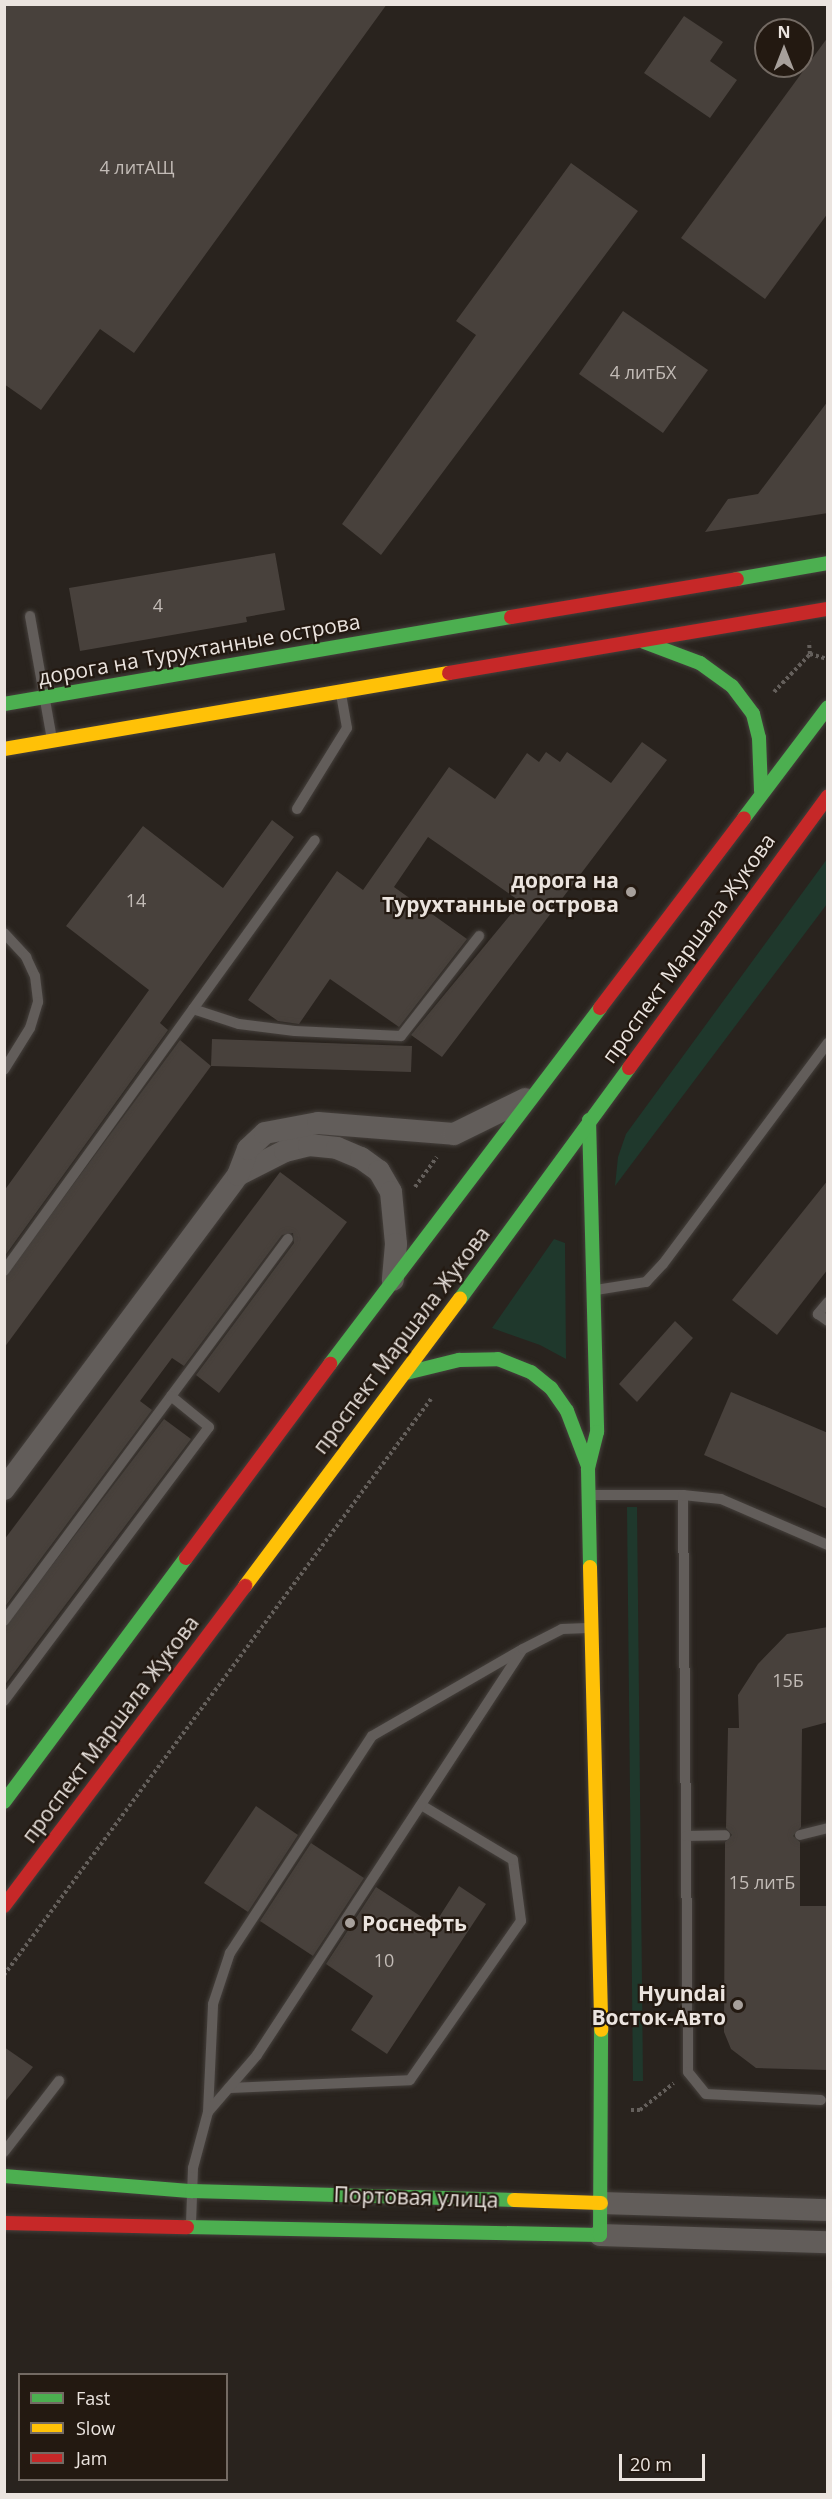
<!DOCTYPE html>
<meta charset="utf-8">
<style>
body{margin:0}
#map{position:relative;width:832px;height:2499px;overflow:hidden;background:#29231e;font-family:"Open Sans",sans-serif}
div>[style]{position:absolute}
.green>*{inset:0;background:#1f382c}
.building>*{inset:0;background:#48413c}
.path>*{height:4px;margin-top:-2px;transform-origin:0;background:repeating-linear-gradient(90deg,#645f5b 0 3px,transparent 0 6px)}
.roads{filter:drop-shadow(0 0 2px #45403c) drop-shadow(0 0 2px #45403c)}
.lane>*{height:10px;margin:-5px;padding:0 5px;transform-origin:5px;border-radius:5px;background:#625d5a}
.street>*{height:22px;margin:-11px;padding:0 11px;transform-origin:11px;border-radius:11px;background:#625d5a}
.fast>*{height:14px;margin:-7px;padding:0 7px;transform-origin:7px;border-radius:7px;background:#4caf50}
.slow>*{height:14px;margin:-7px;padding:0 7px;transform-origin:7px;border-radius:7px;background:#ffc107}
.jam>*{height:14px;margin:-7px;padding:0 7px;transform-origin:7px;border-radius:7px;background:#c62828}
.dots>*{width:16px;height:16px;translate:-50% -50%;box-sizing:border-box;border:3px solid #231911;border-radius:50%}
span{translate:-50% -50%;white-space:nowrap;text-align:center;line-height:1.15;-webkit-text-stroke:4.5px #231911;paint-order:stroke}
.number-label{font-size:18px;color:#c2bbb6}
.number-label span{-webkit-text-stroke-width:0}
.street-label{font-size:21px;color:#ebe4df}
.poi-label{font-size:21px;color:#ebe4df;font-weight:700}
.right{translate:-100% -50%;text-align:right}
.left{translate:0 -50%;text-align:left}
.frame{position:absolute;inset:0;border:6px solid #ebe4df;pointer-events:none}
.legend{position:absolute;left:18px;top:2373px;width:210px;height:108px;box-sizing:border-box;background:#231911;border:2px solid #736a63;margin:0;padding:8px 10px;list-style:none;font-size:18px;color:#ebe4df}
.legend li{display:flex;align-items:center;gap:12px;height:30px}
.legend b{width:30px;border:2px solid #736a63}
.north{position:absolute;left:754px;top:18px;width:60px;height:60px;box-sizing:border-box;background:#231911;border:2px solid #736a63;border-radius:50%;rotate:0deg;font-size:16px;font-weight:700;line-height:24px;text-align:center;color:#ebe4df}
.north::after{content:'';display:block;margin:auto;width:21px;height:27px;background:#a7a09b;clip-path:polygon(50% 0,100% 100%,50% 72%,0 100%)}
.scale{position:absolute;left:619px;top:2454px;width:86px;height:27px;box-sizing:border-box;border:3px solid #ebe4df;border-top:0;padding-left:8px;font-size:18px;line-height:21px;white-space:nowrap;color:#ebe4df;-webkit-text-stroke:4px #231911;paint-order:stroke}
</style>
<div id="map">
<div class="green">
<i style="clip-path:polygon(827px 859px,827px 904px,615px 1186px,618px 1157px,626px 1134px)"></i>
<i style="clip-path:polygon(554px 1239px,565px 1243px,566px 1359px,540px 1345px,492px 1328px)"></i>
<i style="clip-path:polygon(627px 1507px,637px 1507px,643px 2081px,633px 2081px)"></i>
</div>
<div class="building">
<i style="clip-path:polygon(4px 4px,387px 4px,134px 353px,100px 329px,41px 410px,4px 384px)"></i>
<i style="clip-path:polygon(684px 16px,723px 42px,710px 61px,737px 80px,710px 118px,644px 73px)"></i>
<i style="clip-path:polygon(828px 37px,828px 213px,765px 299px,681px 238px)"></i>
<i style="clip-path:polygon(571px 163px,638px 211px,381px 555px,342px 524px,476px 335px,456px 321px)"></i>
<i style="clip-path:polygon(623px 311px,708px 370px,663px 433px,579px 374px)"></i>
<i style="clip-path:polygon(828px 401px,828px 513px,705px 532px,728px 499px,758px 494px)"></i>
<i style="clip-path:polygon(275px 553px,285px 610px,246px 617px,247px 622px,80px 651px,69px 588px)"></i>
<i style="clip-path:polygon(642px 742px,667px 760px,442px 1057px,411px 1035px,521px 902px,428px 837px,394px 887px,467px 939px,399px 1027px,330px 979px,299px 1024px,278px 1021px,248px 1000px,337px 871px,363px 890px,449px 767px,495px 799px,527px 753px,539px 762px,546px 752px,560px 762px,567px 752px,611px 783px)"></i>
<i style="clip-path:polygon(272px 820px,294px 837px,160px 1023px,168px 1030px,4px 1257px,4px 1191px,149px 990px,66px 926px,143px 826px,223px 888px)"></i>
<i style="clip-path:polygon(212px 1039px,412px 1046px,411px 1072px,211px 1066px)"></i>
<i style="clip-path:polygon(180px 1040px,211px 1066px,4px 1348px,4px 1278px)"></i>
<i style="clip-path:polygon(280px 1172px,347px 1222px,219px 1393px,196px 1375px,294px 1243px,293px 1233px,282px 1235px,184px 1366px,172px 1358px,140px 1401px,152px 1410px,4px 1608px,4px 1540px)"></i>
<i style="clip-path:polygon(828px 1180px,828px 1269px,777px 1335px,732px 1300px)"></i>
<i style="clip-path:polygon(675px 1321px,693px 1338px,637px 1402px,619px 1384px)"></i>
<i style="clip-path:polygon(731px 1392px,828px 1433px,828px 1509px,704px 1455px)"></i>
<i style="clip-path:polygon(164px 1419px,191px 1439px,4px 1686px,4px 1628px)"></i>
<i style="clip-path:polygon(828px 1627px,828px 1722px,802px 1729px,801px 1827px,793px 1836px,800px 1842px,800px 1906px,828px 1906px,828px 2070px,756px 2068px,731px 2049px,724px 2032px,725px 1842px,732px 1835px,726px 1828px,728px 1728px,739px 1728px,738px 1695px,758px 1664px,787px 1634px)"></i>
<i style="clip-path:polygon(256px 1806px,298px 1835px,248px 1912px,204px 1883px)"></i>
<i style="clip-path:polygon(311px 1843px,364px 1878px,313px 1956px,260px 1921px)"></i>
<i style="clip-path:polygon(459px 1886px,486px 1904px,387px 2054px,351px 2030px,373px 1996px,326px 1964px,376px 1887px,434px 1925px)"></i>
<i style="clip-path:polygon(4px 2047px,33px 2067px,4px 2103px)"></i>
</div>
<div class="path">
<i style="left:810px;top:654px;width:19px;rotate:16deg"></i>
<i style="left:774px;top:692px;width:52px;rotate:-46.5deg"></i>
<i style="left:810px;top:654px;width:12px;rotate:-95deg"></i>
<i style="left:415px;top:1187px;width:37px;rotate:-54deg"></i>
<i style="left:4px;top:1975px;width:717px;rotate:-53.45deg"></i>
<i style="left:631px;top:2110px;width:9px"></i>
<i style="left:640px;top:2110px;width:43px;rotate:-38.5deg"></i>
</div>
<div class="roads">
<div class="lane">
<i style="left:30px;top:616px;width:126px;rotate:79.9deg"></i>
<i style="left:297px;top:809px;width:95px;rotate:-58.3deg"></i>
<i style="left:347px;top:728px;width:35px;rotate:-100deg"></i>
<i style="left:4px;top:933px;width:33px;rotate:47deg"></i>
<i style="left:26px;top:957px;width:21px;rotate:65deg"></i>
<i style="left:35px;top:976px;width:26px;rotate:83deg"></i>
<i style="left:38px;top:1002px;width:27px;rotate:107deg"></i>
<i style="left:30px;top:1028px;width:49px;rotate:121.8deg"></i>
<i style="left:193px;top:1009px;width:48px;rotate:18.1deg"></i>
<i style="left:239px;top:1024px;width:56px;rotate:7.1deg"></i>
<i style="left:295px;top:1031px;width:106px;rotate:2.7deg"></i>
<i style="left:401px;top:1036px;width:127px;rotate:-52deg"></i>
<i style="left:4px;top:1271px;width:531px;rotate:-54.19deg"></i>
<i style="left:596px;top:1290px;width:51px;rotate:-9.1deg"></i>
<i style="left:646px;top:1282px;width:25px;rotate:-47deg"></i>
<i style="left:663px;top:1264px;width:276px;rotate:-53.3deg"></i>
<i style="left:828px;top:1302px;width:16px;rotate:130deg"></i>
<i style="left:818px;top:1314px;width:12px;rotate:35deg"></i>
<i style="left:592px;top:1495px;width:91px"></i>
<i style="left:683px;top:1495px;width:577px;rotate:89.5deg"></i>
<i style="left:688px;top:2072px;width:28px;rotate:51deg"></i>
<i style="left:706px;top:2094px;width:115px;rotate:3deg"></i>
<i style="left:683px;top:1495px;width:38px;rotate:6deg"></i>
<i style="left:721px;top:1499px;width:116px;rotate:23.3deg"></i>
<i style="left:4px;top:1621px;width:476px;rotate:-53.4deg"></i>
<i style="left:4px;top:1701px;width:342px;rotate:-53.2deg"></i>
<i style="left:209px;top:1427px;width:49px;rotate:-140.8deg"></i>
<i style="left:800px;top:1835px;width:29px;rotate:-14deg"></i>
<i style="left:686px;top:1836px;width:39px;rotate:-1deg"></i>
<i style="left:229px;top:2088px;width:181px;rotate:-2.5deg"></i>
<i style="left:410px;top:2080px;width:194px;rotate:-55.1deg"></i>
<i style="left:521px;top:1921px;width:62px;rotate:-97.5deg"></i>
<i style="left:513px;top:1860px;width:107px;rotate:-149.1deg"></i>
<i style="left:208px;top:2112px;width:108px;rotate:-87.3deg"></i>
<i style="left:213px;top:2004px;width:54px;rotate:-71.6deg"></i>
<i style="left:230px;top:1953px;width:259px;rotate:-56.8deg"></i>
<i style="left:372px;top:1736px;width:172px;rotate:-30deg"></i>
<i style="left:4px;top:2152px;width:90px;rotate:-52.2deg"></i>
<i style="left:191px;top:2223px;width:55px;rotate:-87.9deg"></i>
<i style="left:193px;top:2168px;width:58px;rotate:-75deg"></i>
<i style="left:208px;top:2112px;width:75px;rotate:-49.3deg"></i>
<i style="left:257px;top:2055px;width:485px;rotate:-56.8deg"></i>
<i style="left:523px;top:1649px;width:44px;rotate:-27.1deg"></i>
<i style="left:562px;top:1629px;width:26px;rotate:-2deg"></i>
</div>
<div class="street">
<i style="left:238px;top:1175px;width:53px;rotate:-27.1deg"></i>
<i style="left:285px;top:1151px;width:25px;rotate:-14deg"></i>
<i style="left:309px;top:1145px;width:28px;rotate:6deg"></i>
<i style="left:337px;top:1148px;width:26px;rotate:23deg"></i>
<i style="left:361px;top:1158px;width:22px;rotate:36deg"></i>
<i style="left:379px;top:1171px;width:24px;rotate:60deg"></i>
<i style="left:391px;top:1192px;width:52px;rotate:84.5deg"></i>
<i style="left:396px;top:1244px;width:36px;rotate:95deg"></i>
<i style="left:4px;top:1489px;width:392px;rotate:-53.3deg"></i>
<i style="left:238px;top:1175px;width:28px;rotate:-69deg"></i>
<i style="left:248px;top:1149px;width:23px;rotate:-43deg"></i>
<i style="left:265px;top:1133px;width:54px;rotate:-10.7deg"></i>
<i style="left:318px;top:1123px;width:136px;rotate:4.6deg"></i>
<i style="left:454px;top:1134px;width:79px;rotate:-26.2deg"></i>
<i style="left:601px;top:2203px;width:227px;rotate:1.8deg"></i>
<i style="left:600px;top:2235px;width:228px;rotate:1.8deg"></i>
</div>
<div class="fast">
<i style="left:737px;top:579px;width:92px;rotate:-10deg"></i>
<i style="left:644px;top:642px;width:60px;rotate:20.6deg"></i>
<i style="left:700px;top:663px;width:39px;rotate:36deg"></i>
<i style="left:732px;top:686px;width:35px;rotate:53deg"></i>
<i style="left:753px;top:714px;width:25px;rotate:76deg"></i>
<i style="left:759px;top:738px;width:53px;rotate:87.8deg"></i>
<i style="left:4px;top:704px;width:514px;rotate:-9.74deg"></i>
<i style="left:744px;top:818px;width:139px;rotate:-52.9deg"></i>
<i style="left:589px;top:1120px;width:312px;rotate:88.5deg"></i>
<i style="left:597px;top:1432px;width:38px;rotate:104deg"></i>
<i style="left:588px;top:1469px;width:98px;rotate:88.8deg"></i>
<i style="left:460px;top:1299px;width:286px;rotate:-53.8deg"></i>
<i style="left:330px;top:1364px;width:447px;rotate:-52.8deg"></i>
<i style="left:406px;top:1373px;width:55px;rotate:-13.8deg"></i>
<i style="left:459px;top:1360px;width:39px;rotate:-1deg"></i>
<i style="left:498px;top:1359px;width:35px;rotate:22deg"></i>
<i style="left:531px;top:1372px;width:26px;rotate:39deg"></i>
<i style="left:551px;top:1388px;width:28px;rotate:55deg"></i>
<i style="left:567px;top:1411px;width:59px;rotate:69.1deg"></i>
<i style="left:4px;top:1802px;width:304px;rotate:-53.3deg"></i>
<i style="left:4px;top:2176px;width:189px;rotate:4.6deg"></i>
<i style="left:192px;top:2191px;width:322px;rotate:1.6deg"></i>
<i style="left:187px;top:2227px;width:413px;rotate:1.1deg"></i>
<i style="left:600px;top:2235px;width:205px;rotate:-89.7deg"></i>
</div>
<div class="slow">
<i style="left:4px;top:749px;width:451px;rotate:-9.7deg"></i>
<i style="left:590px;top:1567px;width:463px;rotate:88.6deg"></i>
<i style="left:245px;top:1586px;width:359px;rotate:-53.2deg"></i>
<i style="left:514px;top:2200px;width:87px;rotate:2deg"></i>
</div>
<div class="jam">
<i style="left:511px;top:617px;width:229px;rotate:-9.5deg"></i>
<i style="left:449px;top:673px;width:384px;rotate:-9.6deg"></i>
<i style="left:600px;top:1008px;width:238px;rotate:-52.8deg"></i>
<i style="left:629px;top:1068px;width:337px;rotate:-53.8deg"></i>
<i style="left:186px;top:1558px;width:242px;rotate:-53.4deg"></i>
<i style="left:4px;top:1906px;width:401px;rotate:-53deg"></i>
<i style="left:4px;top:2223px;width:183px;rotate:1.3deg"></i>
</div>
</div>
<div class="dots">
<i style="left:631px;top:892px;background:#a7a09b"></i>
<i style="left:350px;top:1923px;background:#a7a09b"></i>
<i style="left:738px;top:2005px;background:#a7a09b"></i>
</div>
<div class="number-label">
<span style="left:137px;top:167px">4 литАЩ</span>
<span style="left:643px;top:372px">4 литБХ</span>
<span style="left:158px;top:605px">4</span>
<span style="left:136px;top:900px">14</span>
<span style="left:788px;top:1680px">15Б</span>
<span style="left:762px;top:1882px">15 литБ</span>
<span style="left:384px;top:1960px">10</span>
</div>
<div class="street-label">
<span style="left:199px;top:649px;rotate:-10deg">дорога на Турухтанные острова</span>
<span style="left:688px;top:948px;rotate:-54deg">проспект Маршала Жукова</span>
<span style="left:401px;top:1340px;rotate:-53deg">проспект Маршала Жукова</span>
<span style="left:110px;top:1729px;rotate:-53deg">проспект Маршала Жукова</span>
<span style="left:416px;top:2197px;rotate:2deg">Портовая улица</span>
</div>
<div class="poi-label">
<span class="right" style="left:619px;top:892px">дорога на<br>Турухтанные острова</span>
<span class="left" style="left:362px;top:1923px">Роснефть</span>
<span class="right" style="left:726px;top:2005px">Hyundai<br>Восток-Авто</span>
</div>
<div class="frame"></div>
<ul class="legend">
<li><b style="height:8px;background:#4caf50"></b>Fast</li>
<li><b style="height:8px;background:#ffc107"></b>Slow</li>
<li><b style="height:8px;background:#c62828"></b>Jam</li>
</ul>
<div class="north">N</div>
<div class="scale">20 m</div>
</div>
